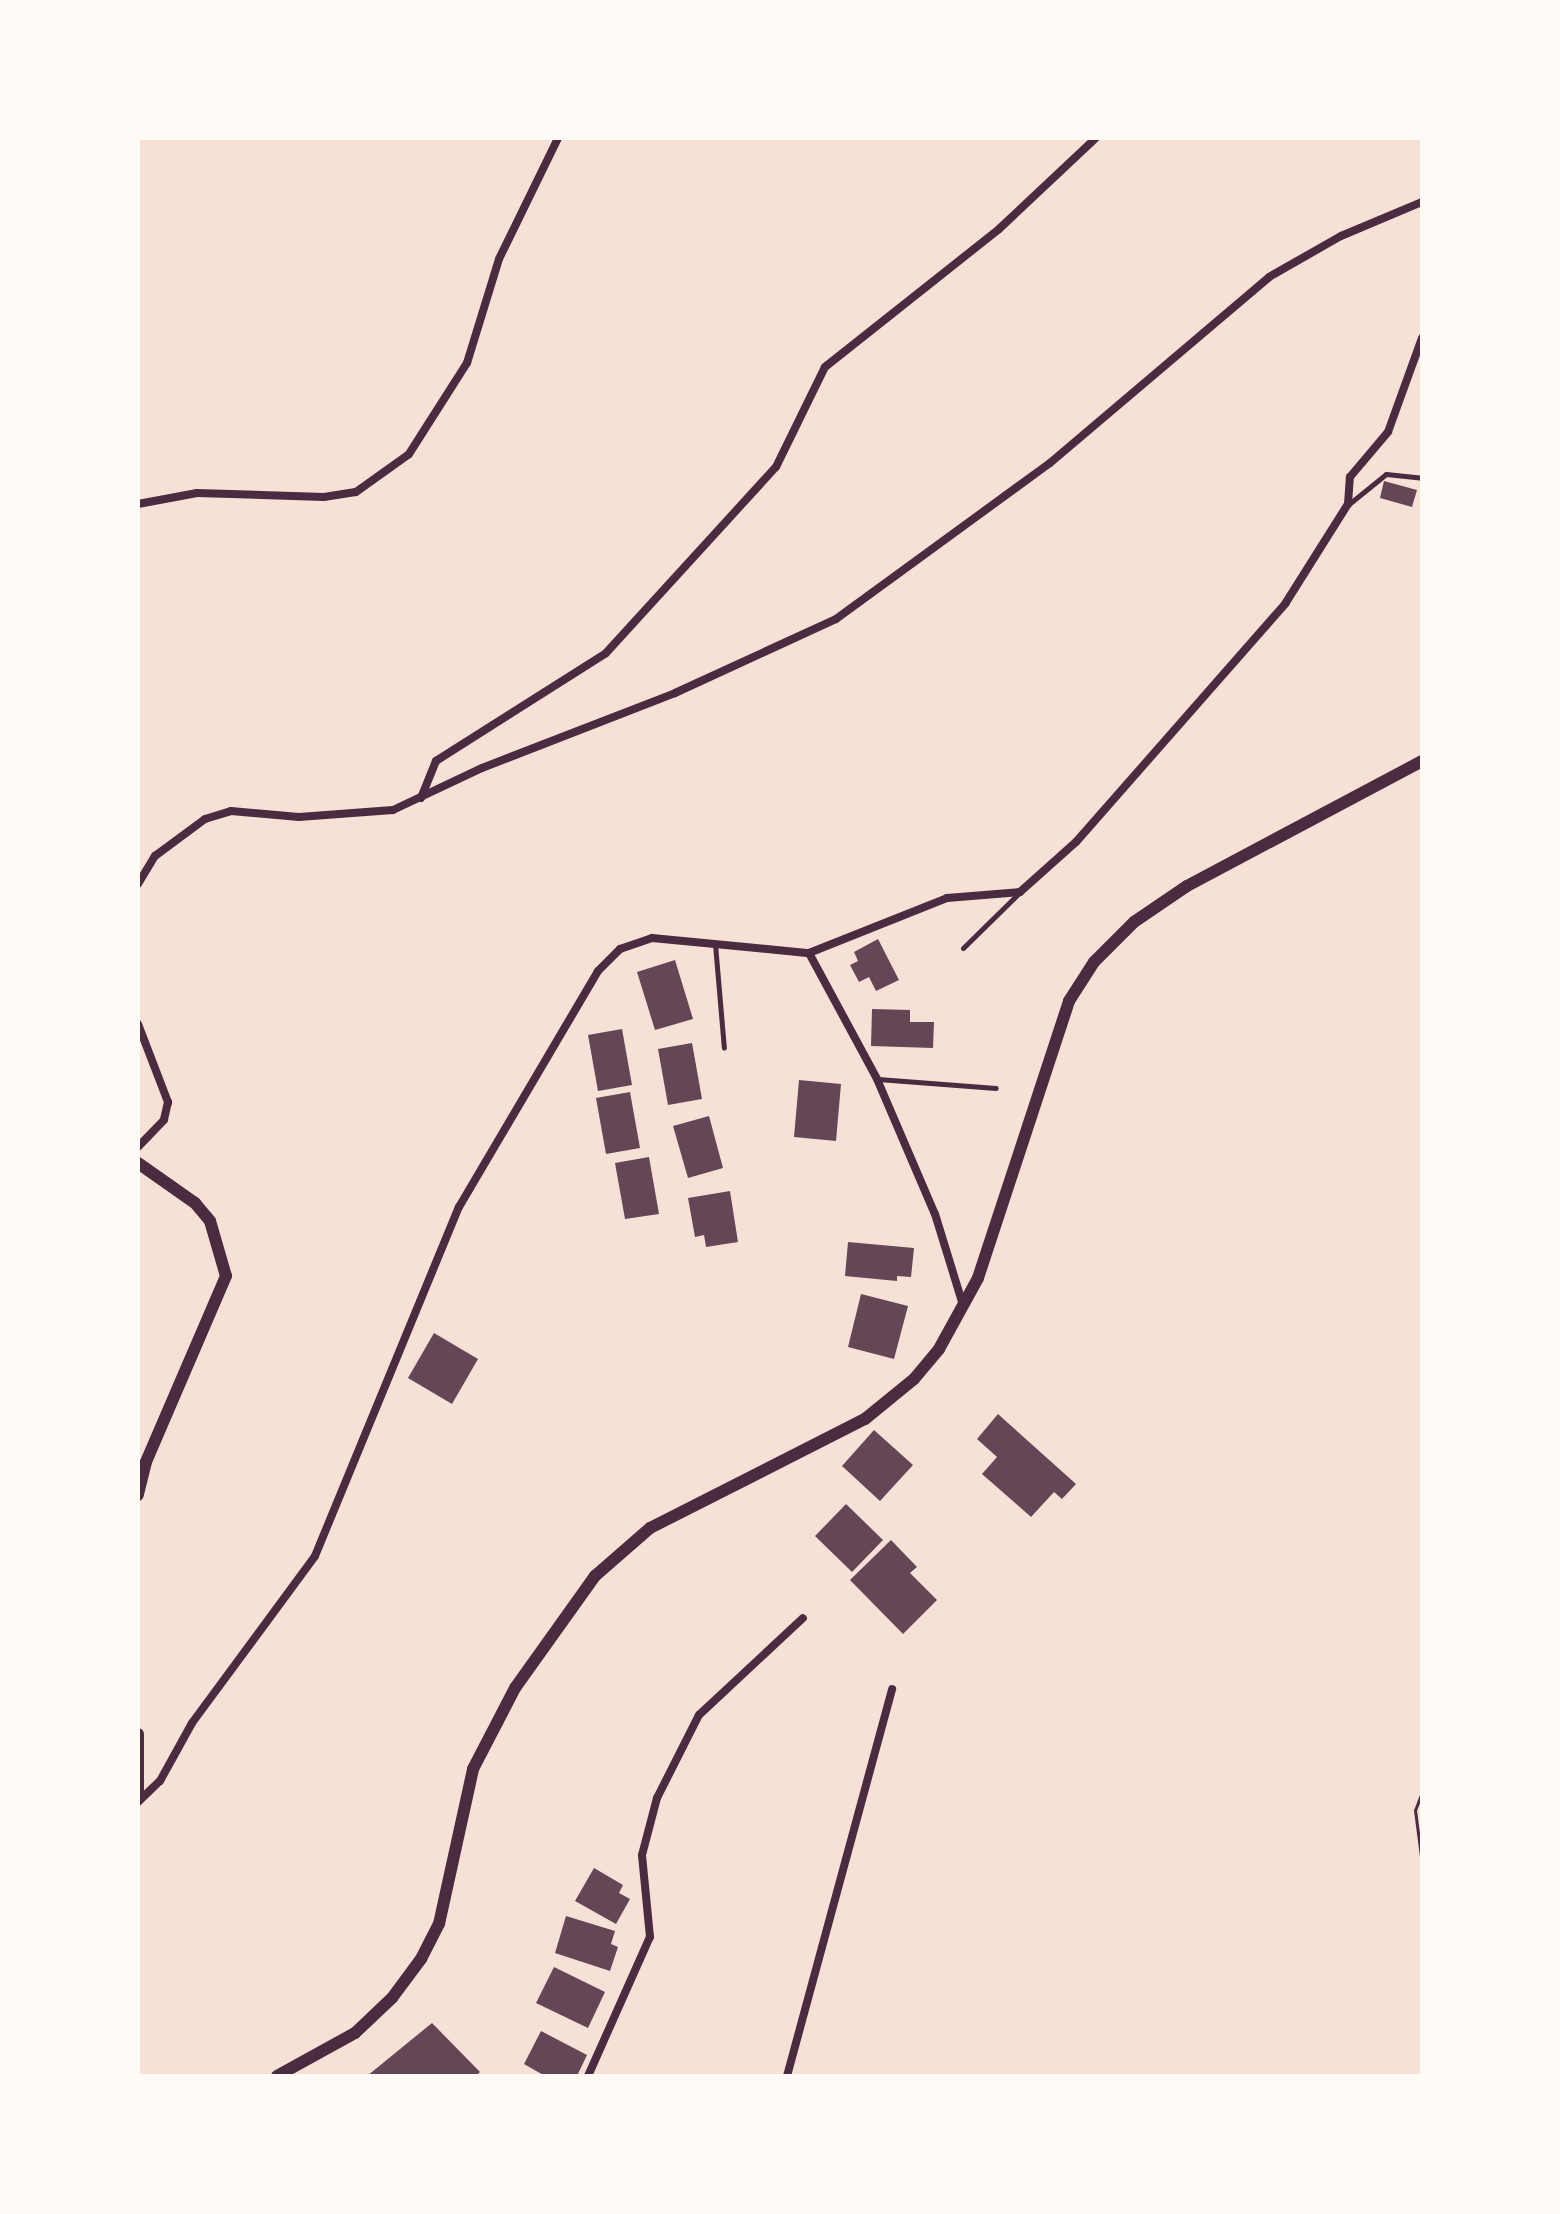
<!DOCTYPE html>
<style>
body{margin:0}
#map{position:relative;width:1560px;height:2214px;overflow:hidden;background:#f7e1d7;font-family:Raleway,sans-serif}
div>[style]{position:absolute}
.building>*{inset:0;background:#644757}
.path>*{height:3px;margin:-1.5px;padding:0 1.5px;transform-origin:1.5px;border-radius:1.5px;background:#4a2c40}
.service>*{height:5px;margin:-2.5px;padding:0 2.5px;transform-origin:2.5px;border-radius:2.5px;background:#4a2c40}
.minor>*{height:8px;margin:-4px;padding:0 4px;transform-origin:4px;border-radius:4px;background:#4a2c40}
.tertiary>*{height:12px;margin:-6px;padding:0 6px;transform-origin:6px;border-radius:6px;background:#4a2c40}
span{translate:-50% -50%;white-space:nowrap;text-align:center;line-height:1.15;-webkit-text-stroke:6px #fffaf5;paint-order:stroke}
.frame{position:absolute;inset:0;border:140px solid #fffaf5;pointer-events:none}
</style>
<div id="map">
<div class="building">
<i style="clip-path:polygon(1384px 481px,1417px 490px,1412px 507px,1380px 498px)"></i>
<i style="clip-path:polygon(878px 939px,899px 980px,876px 991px,869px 977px,859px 982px,850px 965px,858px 961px,854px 952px)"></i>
<i style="clip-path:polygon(675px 960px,693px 1019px,655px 1030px,637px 972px)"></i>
<i style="clip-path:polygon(872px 1009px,910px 1010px,910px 1022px,934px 1022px,933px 1048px,871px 1046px)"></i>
<i style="clip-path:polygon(622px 1029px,632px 1085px,598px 1091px,588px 1035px)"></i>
<i style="clip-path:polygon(692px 1043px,702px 1099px,668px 1105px,658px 1049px)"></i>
<i style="clip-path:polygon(799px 1080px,841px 1084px,836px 1141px,794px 1137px)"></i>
<i style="clip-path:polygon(630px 1092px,640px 1148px,606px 1154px,596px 1098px)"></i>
<i style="clip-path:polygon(709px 1116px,723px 1168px,688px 1178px,673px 1126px)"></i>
<i style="clip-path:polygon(649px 1157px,659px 1214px,625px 1219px,615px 1163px)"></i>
<i style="clip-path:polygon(730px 1191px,738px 1242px,706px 1247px,704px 1235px,695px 1237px,688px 1198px)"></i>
<i style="clip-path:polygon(848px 1242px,914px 1248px,911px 1277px,897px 1276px,897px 1281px,845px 1276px)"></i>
<i style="clip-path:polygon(861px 1294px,908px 1306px,894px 1359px,848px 1347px)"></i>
<i style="clip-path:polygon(434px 1333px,478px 1359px,452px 1404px,408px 1378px)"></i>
<i style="clip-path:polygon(998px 1414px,1076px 1484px,1062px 1499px,1054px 1492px,1031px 1517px,982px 1474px,997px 1457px,977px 1439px)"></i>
<i style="clip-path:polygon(874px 1430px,913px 1465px,880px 1501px,842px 1466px)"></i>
<i style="clip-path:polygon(846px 1504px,883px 1540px,852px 1572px,815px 1536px)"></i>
<i style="clip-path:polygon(891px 1540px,917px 1567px,910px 1573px,937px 1600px,903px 1634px,850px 1580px)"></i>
<i style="clip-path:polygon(594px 1868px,623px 1885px,619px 1893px,630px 1899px,616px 1924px,575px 1901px)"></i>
<i style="clip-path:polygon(566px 1916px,615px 1931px,611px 1944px,618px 1947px,610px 1971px,555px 1953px)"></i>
<i style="clip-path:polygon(554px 1967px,605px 1992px,588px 2028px,536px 2003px)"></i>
<i style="clip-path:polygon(432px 2023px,480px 2072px,476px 2076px,367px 2076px)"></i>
<i style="clip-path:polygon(541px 2031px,587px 2055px,577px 2076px,545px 2076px,524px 2064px)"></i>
</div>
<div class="path">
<i style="left:1422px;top:1792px;width:19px;rotate:111deg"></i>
<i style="left:1415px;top:1810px;width:54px;rotate:82.6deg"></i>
</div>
<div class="service">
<i style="left:1349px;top:504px;width:48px;rotate:-39deg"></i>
<i style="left:1386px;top:474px;width:36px;rotate:6deg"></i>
<i style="left:715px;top:944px;width:104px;rotate:85.1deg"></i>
<i style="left:963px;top:948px;width:78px;rotate:-44.5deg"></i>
<i style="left:878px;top:1079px;width:118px;rotate:4.4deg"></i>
</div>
<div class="minor">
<i style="left:138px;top:504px;width:60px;rotate:-10.6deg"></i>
<i style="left:197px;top:493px;width:127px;rotate:1.8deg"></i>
<i style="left:324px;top:497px;width:32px;rotate:-9deg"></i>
<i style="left:356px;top:492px;width:65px;rotate:-35.6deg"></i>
<i style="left:409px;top:454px;width:108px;rotate:-57.5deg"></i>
<i style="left:467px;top:363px;width:109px;rotate:-72.9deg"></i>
<i style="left:499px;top:259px;width:135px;rotate:-64deg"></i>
<i style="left:421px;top:798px;width:40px;rotate:-68deg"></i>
<i style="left:436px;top:761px;width:201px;rotate:-32.4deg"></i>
<i style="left:606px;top:653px;width:252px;rotate:-47.6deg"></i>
<i style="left:776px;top:467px;width:111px;rotate:-63.9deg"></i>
<i style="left:825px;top:367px;width:222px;rotate:-38.4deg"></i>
<i style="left:999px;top:229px;width:133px;rotate:-43.2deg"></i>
<i style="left:138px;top:884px;width:33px;rotate:-59deg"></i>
<i style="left:155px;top:856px;width:62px;rotate:-36.5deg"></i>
<i style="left:205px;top:819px;width:27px;rotate:-17deg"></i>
<i style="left:231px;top:811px;width:68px;rotate:5deg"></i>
<i style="left:299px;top:817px;width:94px;rotate:-4.3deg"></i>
<i style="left:393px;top:810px;width:98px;rotate:-25.3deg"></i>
<i style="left:482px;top:768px;width:207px;rotate:-21.2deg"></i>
<i style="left:675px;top:693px;width:177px;rotate:-24.7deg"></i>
<i style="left:836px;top:619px;width:265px;rotate:-36.1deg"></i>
<i style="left:1050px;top:463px;width:287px;rotate:-40.3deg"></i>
<i style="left:1269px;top:277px;width:83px;rotate:-29.7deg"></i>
<i style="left:1341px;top:236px;width:88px;rotate:-22.8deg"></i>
<i style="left:809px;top:953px;width:143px;rotate:61.6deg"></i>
<i style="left:877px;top:1079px;width:147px;rotate:66.8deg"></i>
<i style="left:935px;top:1214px;width:95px;rotate:72.9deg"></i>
<i style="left:138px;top:1024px;width:84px;rotate:69deg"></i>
<i style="left:168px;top:1102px;width:18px;rotate:103deg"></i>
<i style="left:164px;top:1120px;width:37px;rotate:134deg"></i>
<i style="left:138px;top:1802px;width:30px;rotate:-44deg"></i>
<i style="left:160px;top:1781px;width:66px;rotate:-61.1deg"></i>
<i style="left:192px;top:1723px;width:207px;rotate:-53.6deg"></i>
<i style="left:315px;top:1556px;width:378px;rotate:-67.6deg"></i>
<i style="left:459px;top:1207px;width:274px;rotate:-59.5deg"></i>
<i style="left:598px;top:971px;width:31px;rotate:-45deg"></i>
<i style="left:620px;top:949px;width:34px;rotate:-19deg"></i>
<i style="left:652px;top:938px;width:158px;rotate:5.5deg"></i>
<i style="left:809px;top:953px;width:149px;rotate:-21.7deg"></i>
<i style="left:947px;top:898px;width:73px;rotate:-4.7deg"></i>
<i style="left:1020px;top:892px;width:75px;rotate:-41.8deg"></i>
<i style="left:1076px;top:842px;width:317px;rotate:-48.7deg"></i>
<i style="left:1285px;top:604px;width:118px;rotate:-57.8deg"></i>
<i style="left:1348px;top:504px;width:27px;rotate:-86deg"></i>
<i style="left:1350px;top:477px;width:59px;rotate:-49.8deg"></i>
<i style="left:1388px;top:432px;width:100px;rotate:-70.1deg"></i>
<i style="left:588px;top:2076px;width:152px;rotate:-66deg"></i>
<i style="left:650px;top:1937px;width:82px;rotate:-95.6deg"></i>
<i style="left:642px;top:1855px;width:59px;rotate:-75.3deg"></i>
<i style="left:657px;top:1798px;width:93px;rotate:-63.2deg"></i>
<i style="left:699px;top:1715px;width:142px;rotate:-43deg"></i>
<i style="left:787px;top:2076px;width:401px;rotate:-74.8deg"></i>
</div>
<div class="tertiary">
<i style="left:138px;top:1163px;width:70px;rotate:35.1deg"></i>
<i style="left:195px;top:1203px;width:23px;rotate:50deg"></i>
<i style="left:210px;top:1221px;width:57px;rotate:73.8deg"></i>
<i style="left:226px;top:1276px;width:202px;rotate:113.3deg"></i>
<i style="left:146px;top:1462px;width:34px;rotate:104deg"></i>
<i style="left:138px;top:1734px;width:57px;rotate:90deg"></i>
<i style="left:277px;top:2076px;width:89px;rotate:-28.9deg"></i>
<i style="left:355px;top:2033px;width:51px;rotate:-43.4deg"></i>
<i style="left:392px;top:1998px;width:49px;rotate:-53.4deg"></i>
<i style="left:421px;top:1959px;width:39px;rotate:-63deg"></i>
<i style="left:439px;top:1924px;width:159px;rotate:-77.6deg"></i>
<i style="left:473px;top:1769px;width:91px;rotate:-62.6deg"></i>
<i style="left:515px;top:1688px;width:138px;rotate:-54.5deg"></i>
<i style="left:595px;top:1576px;width:73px;rotate:-41.1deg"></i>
<i style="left:650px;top:1528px;width:241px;rotate:-26.9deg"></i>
<i style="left:865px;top:1419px;width:63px;rotate:-39.2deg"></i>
<i style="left:914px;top:1379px;width:39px;rotate:-50deg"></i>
<i style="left:939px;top:1349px;width:81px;rotate:-61.2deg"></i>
<i style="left:978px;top:1278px;width:292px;rotate:-71.8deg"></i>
<i style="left:1069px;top:1001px;width:46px;rotate:-57.3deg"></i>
<i style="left:1094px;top:962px;width:57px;rotate:-45deg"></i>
<i style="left:1134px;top:922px;width:64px;rotate:-34.2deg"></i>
<i style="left:1187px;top:886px;width:266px;rotate:-28deg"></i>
</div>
<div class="frame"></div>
</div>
